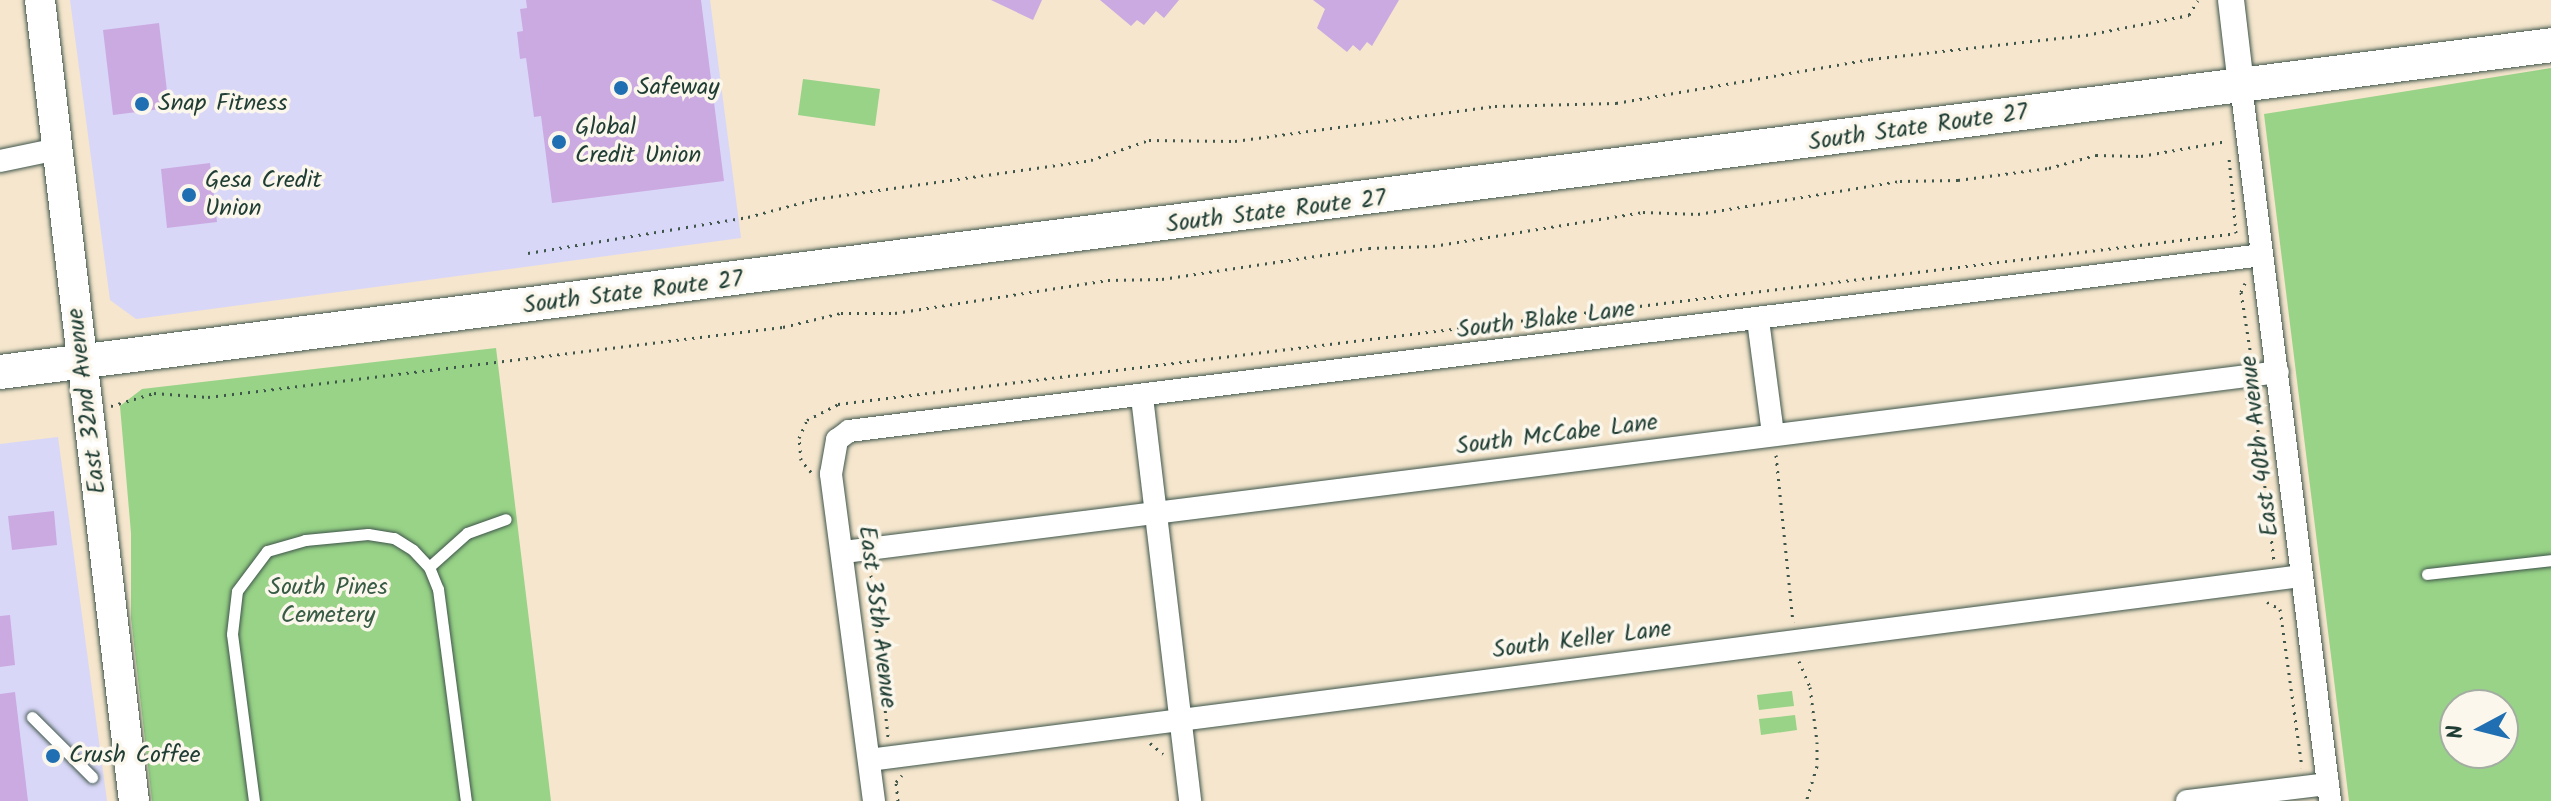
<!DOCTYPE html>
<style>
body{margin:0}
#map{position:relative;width:2551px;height:801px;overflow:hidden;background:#f5e6cd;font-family:Kalam,sans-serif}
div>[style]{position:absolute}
.built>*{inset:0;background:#d9d7f8}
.green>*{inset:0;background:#98d387}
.building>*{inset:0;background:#cbaae2}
.path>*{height:3px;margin-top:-1.5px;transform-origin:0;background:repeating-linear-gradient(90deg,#3f564b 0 2px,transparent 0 8px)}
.roads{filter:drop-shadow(0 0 2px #3f564b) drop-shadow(0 0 2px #3f564b)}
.service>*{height:11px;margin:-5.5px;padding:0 5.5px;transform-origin:5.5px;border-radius:5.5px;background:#fff}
.minor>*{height:22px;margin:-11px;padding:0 11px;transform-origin:11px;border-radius:11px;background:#fff}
.tertiary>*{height:26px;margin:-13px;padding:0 13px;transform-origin:13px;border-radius:13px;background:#fff}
.secondary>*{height:30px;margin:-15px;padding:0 15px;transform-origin:15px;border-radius:15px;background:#fff}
.primary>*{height:34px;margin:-17px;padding:0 17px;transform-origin:17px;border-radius:17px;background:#fff}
.dots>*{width:22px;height:22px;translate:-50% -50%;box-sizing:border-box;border:4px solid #fbf7ec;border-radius:50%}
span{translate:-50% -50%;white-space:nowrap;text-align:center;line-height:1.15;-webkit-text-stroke:7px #fbf7ec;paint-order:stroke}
.poi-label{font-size:24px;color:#1f3d34}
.left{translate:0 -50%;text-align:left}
.street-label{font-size:24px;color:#1f3d34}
.park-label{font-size:24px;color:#375b45}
.north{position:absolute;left:2439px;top:689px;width:80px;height:80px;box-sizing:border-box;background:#fbf7ec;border:2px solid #a3ada2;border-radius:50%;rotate:263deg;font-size:22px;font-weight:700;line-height:32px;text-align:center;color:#1f3d34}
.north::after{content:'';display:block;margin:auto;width:28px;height:36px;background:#1f6fb2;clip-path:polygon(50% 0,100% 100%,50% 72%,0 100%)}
</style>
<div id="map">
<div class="built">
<i style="clip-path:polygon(70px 0,710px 0,741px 238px,136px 319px,110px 300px)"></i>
<i style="clip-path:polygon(58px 437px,107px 801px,0 801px,0 444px)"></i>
</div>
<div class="green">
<i style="clip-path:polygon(evenodd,2551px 68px,2551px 801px,2349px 801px,2264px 114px,2551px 68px,2455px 705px,2503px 705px,2503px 753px,2455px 753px,2455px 705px)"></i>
<i style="clip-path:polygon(803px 79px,880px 89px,875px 126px,798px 115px)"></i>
<i style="clip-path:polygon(496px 348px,551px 801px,152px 801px,131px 618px,131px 533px,120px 406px,142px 389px)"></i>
<i style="clip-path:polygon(1792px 691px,1794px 706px,1759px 710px,1757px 695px)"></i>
<i style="clip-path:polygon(1795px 715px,1797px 730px,1761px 735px,1759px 719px)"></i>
</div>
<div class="building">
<i style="clip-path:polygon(526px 0,701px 0,724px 181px,552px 203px,541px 116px,534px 117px,526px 58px,520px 59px,517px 32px,523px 31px,520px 9px,527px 8px)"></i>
<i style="clip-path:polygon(991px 0,1042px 0,1033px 20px)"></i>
<i style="clip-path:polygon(1100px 0,1179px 0,1164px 18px,1156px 11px,1144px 25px,1137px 20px,1131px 26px)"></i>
<i style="clip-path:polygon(1313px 0,1399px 0,1372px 46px,1367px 42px,1360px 51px,1353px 45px,1347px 52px,1317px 28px,1325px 9px)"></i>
<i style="clip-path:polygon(159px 23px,169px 108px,113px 115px,103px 30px)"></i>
<i style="clip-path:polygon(210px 163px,217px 222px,167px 228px,161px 169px)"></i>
<i style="clip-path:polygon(54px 511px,57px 545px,12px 550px,8px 516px)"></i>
<i style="clip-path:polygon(10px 615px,15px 665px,0 667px,0 616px)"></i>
<i style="clip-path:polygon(15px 692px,28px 801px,0 801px,0 694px)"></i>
</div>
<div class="path">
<i style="left:528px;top:253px;width:223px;rotate:-9.3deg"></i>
<i style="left:748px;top:217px;width:69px;rotate:-15deg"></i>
<i style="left:815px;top:199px;width:279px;rotate:-8deg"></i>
<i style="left:1091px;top:160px;width:61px;rotate:-19deg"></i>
<i style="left:1149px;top:140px;width:86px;rotate:0.7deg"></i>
<i style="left:1235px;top:141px;width:262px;rotate:-7.7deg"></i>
<i style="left:1495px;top:106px;width:121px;rotate:-1.4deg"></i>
<i style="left:1616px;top:103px;width:259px;rotate:-9.8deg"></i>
<i style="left:1871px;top:59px;width:216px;rotate:-6.4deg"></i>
<i style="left:2086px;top:35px;width:105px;rotate:-11deg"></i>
<i style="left:2189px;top:15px;width:17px;rotate:-59deg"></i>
<i style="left:2245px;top:283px;width:10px;rotate:114deg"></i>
<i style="left:2241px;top:292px;width:65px;rotate:81.1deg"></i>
<i style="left:2246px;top:397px;width:13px;rotate:45deg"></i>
<i style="left:2255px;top:406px;width:155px;rotate:83deg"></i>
<i style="left:111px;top:406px;width:45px;rotate:-16.8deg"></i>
<i style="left:154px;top:393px;width:54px;rotate:4.2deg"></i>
<i style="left:208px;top:397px;width:579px;rotate:-6.94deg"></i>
<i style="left:783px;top:327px;width:60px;rotate:-13.6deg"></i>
<i style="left:841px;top:313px;width:54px"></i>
<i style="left:895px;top:313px;width:216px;rotate:-8.8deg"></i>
<i style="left:1108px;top:280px;width:54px;rotate:-1.1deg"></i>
<i style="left:1162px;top:279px;width:209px;rotate:-8.5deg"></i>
<i style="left:1369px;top:248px;width:64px;rotate:-1.8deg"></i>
<i style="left:1433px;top:246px;width:213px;rotate:-9.2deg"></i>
<i style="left:1643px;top:212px;width:55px;rotate:2.1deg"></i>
<i style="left:1698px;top:214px;width:205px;rotate:-9.3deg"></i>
<i style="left:1900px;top:181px;width:58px;rotate:-1deg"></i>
<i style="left:1958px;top:180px;width:92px;rotate:-7.5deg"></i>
<i style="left:2049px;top:168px;width:49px;rotate:-15.5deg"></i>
<i style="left:2096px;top:155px;width:45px;rotate:1.3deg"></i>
<i style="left:2141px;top:156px;width:87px;rotate:-9.9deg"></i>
<i style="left:1776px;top:455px;width:168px;rotate:84.2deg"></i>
<i style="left:811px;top:472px;width:16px;rotate:-130deg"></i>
<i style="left:801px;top:460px;width:22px;rotate:-95deg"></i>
<i style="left:799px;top:438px;width:20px;rotate:-66deg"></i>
<i style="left:807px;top:420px;width:35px;rotate:-27deg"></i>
<i style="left:838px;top:404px;width:1408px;rotate:-6.97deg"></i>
<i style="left:2236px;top:233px;width:75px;rotate:-95.3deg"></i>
<i style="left:875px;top:569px;width:7px;rotate:124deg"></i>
<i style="left:871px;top:575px;width:164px;rotate:84deg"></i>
<i style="left:2267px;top:602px;width:15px;rotate:28deg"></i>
<i style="left:2280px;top:609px;width:160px;rotate:82.1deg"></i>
<i style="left:1799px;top:661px;width:28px;rotate:67deg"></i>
<i style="left:1810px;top:687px;width:55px;rotate:82.7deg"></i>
<i style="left:1817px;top:742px;width:24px;rotate:90deg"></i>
<i style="left:1817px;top:766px;width:37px;rotate:107deg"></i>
<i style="left:1150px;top:743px;width:17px;rotate:40deg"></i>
<i style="left:898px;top:801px;width:19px;rotate:-96deg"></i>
<i style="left:896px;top:782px;width:9px;rotate:-49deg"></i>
</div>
<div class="roads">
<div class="service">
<i style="left:429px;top:567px;width:51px;rotate:-41.8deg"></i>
<i style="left:467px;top:533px;width:41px;rotate:-19.7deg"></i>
<i style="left:2427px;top:574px;width:125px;rotate:-6.4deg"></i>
<i style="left:32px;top:717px;width:85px;rotate:45deg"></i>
<i style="left:254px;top:801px;width:168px;rotate:-97.5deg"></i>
<i style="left:232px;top:634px;width:43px;rotate:-83.4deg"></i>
<i style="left:237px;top:591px;width:50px;rotate:-53.1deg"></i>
<i style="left:267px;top:551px;width:40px;rotate:-16deg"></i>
<i style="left:305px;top:540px;width:63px;rotate:-5.4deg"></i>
<i style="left:368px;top:534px;width:26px;rotate:9deg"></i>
<i style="left:394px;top:538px;width:22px;rotate:32deg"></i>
<i style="left:413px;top:550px;width:23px;rotate:47deg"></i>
<i style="left:429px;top:567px;width:24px;rotate:68deg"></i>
<i style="left:438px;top:589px;width:214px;rotate:82.5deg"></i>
</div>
<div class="minor">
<i style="left:2241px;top:85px;width:722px;rotate:82.91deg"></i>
<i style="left:0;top:161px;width:59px;rotate:-11.7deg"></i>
<i style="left:1758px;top:320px;width:115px;rotate:82.5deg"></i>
<i style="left:1142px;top:397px;width:407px;rotate:83.2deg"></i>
<i style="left:844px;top:552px;width:1445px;rotate:-7.15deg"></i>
<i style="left:869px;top:760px;width:1445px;rotate:-7.32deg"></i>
<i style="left:874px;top:801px;width:330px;rotate:-97.5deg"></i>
<i style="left:831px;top:474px;width:35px;rotate:-80deg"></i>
<i style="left:837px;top:440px;width:15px;rotate:-37deg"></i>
<i style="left:849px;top:431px;width:1424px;rotate:-7.1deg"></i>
<i style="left:2187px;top:801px;width:142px;rotate:-6.9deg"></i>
</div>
<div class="tertiary">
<i style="left:2231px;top:0;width:86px;rotate:83.3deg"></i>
</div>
<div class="secondary">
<i style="left:40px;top:0;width:806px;rotate:83.31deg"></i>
</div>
<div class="primary">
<i style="left:0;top:372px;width:2572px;rotate:-7.3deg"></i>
</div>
</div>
<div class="dots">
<i style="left:621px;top:88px;background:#1f6fb2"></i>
<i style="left:142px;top:104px;background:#1f6fb2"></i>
<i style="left:559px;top:142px;background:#1f6fb2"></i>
<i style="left:189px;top:195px;background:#1f6fb2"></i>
<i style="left:53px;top:756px;background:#1f6fb2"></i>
</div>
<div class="poi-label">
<span class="left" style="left:637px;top:88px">Safeway</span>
<span class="left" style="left:158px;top:104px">Snap Fitness</span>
<span class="left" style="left:575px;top:142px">Global<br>Credit Union</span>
<span class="left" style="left:205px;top:195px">Gesa Credit<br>Union</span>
<span class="left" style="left:69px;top:756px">Crush Coffee</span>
</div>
<div class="street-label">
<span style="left:1918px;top:128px;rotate:-8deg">South State Route 27</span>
<span style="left:1276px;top:212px;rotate:-7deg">South State Route 27</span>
<span style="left:633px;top:293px;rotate:-7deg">South State Route 27</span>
<span style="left:1546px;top:320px;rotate:-7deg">South Blake Lane</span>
<span style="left:87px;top:401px;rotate:-97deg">East 32nd Avenue</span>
<span style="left:1557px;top:435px;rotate:-7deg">South McCabe Lane</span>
<span style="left:2260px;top:446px;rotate:-97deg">East 40th Avenue</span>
<span style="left:877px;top:617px;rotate:83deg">East 35th Avenue</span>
<span style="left:1582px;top:640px;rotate:-7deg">South Keller Lane</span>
</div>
<div class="park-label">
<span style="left:328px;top:602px">South Pines<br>Cemetery</span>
</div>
<div class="north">N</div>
</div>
